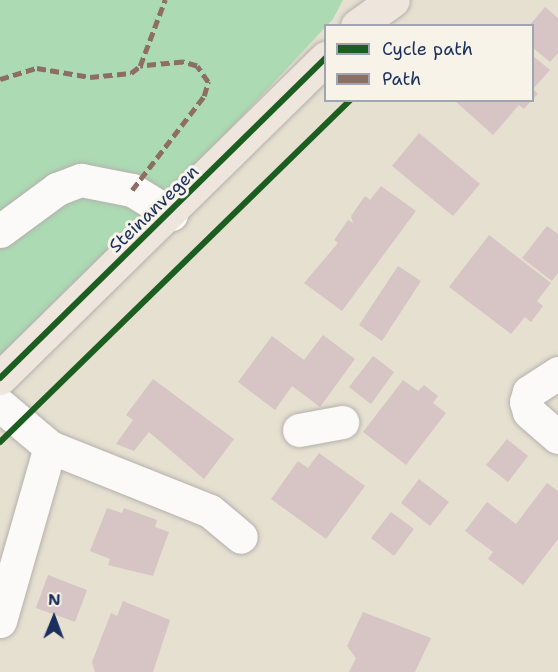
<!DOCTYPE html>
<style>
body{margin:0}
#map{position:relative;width:558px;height:672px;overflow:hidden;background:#e6e0d1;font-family:"Shantell Sans",sans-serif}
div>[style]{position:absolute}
.green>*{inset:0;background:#acdab3}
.building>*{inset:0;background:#d7c4c4}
.roads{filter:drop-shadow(0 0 2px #b3b1ac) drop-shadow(0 0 2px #b3b1ac)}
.minor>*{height:33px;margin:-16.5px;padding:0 16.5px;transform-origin:16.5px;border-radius:16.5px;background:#fbfaf8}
.major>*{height:33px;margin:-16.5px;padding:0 16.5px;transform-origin:16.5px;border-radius:16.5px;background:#eee5dd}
.quiet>*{height:4.5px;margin-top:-2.25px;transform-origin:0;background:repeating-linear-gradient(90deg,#8d6e63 0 9px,transparent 0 13.5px)}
.cycleway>*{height:6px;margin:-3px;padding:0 3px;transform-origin:3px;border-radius:3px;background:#1b5e20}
span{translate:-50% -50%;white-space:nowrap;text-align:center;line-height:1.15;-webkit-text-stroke:6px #f7f3e8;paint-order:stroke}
.street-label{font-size:18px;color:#1b2f5e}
.legend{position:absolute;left:324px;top:24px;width:210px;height:78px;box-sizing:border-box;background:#f7f3e8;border:2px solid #9fa5b1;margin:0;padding:8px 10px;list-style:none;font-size:18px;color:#1b2f5e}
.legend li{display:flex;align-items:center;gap:12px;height:30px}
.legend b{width:30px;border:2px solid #9fa5b1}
.north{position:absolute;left:24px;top:588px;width:60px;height:60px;-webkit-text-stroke:4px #f7f3e8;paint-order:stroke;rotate:1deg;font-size:16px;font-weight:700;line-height:24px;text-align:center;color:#1b2f5e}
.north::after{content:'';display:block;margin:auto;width:21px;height:27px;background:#1b2f5e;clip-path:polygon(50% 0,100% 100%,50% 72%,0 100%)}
</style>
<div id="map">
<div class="green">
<i style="clip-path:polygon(0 0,343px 0,333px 19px,0 376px)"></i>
</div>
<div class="building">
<i style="clip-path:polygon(545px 7px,558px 18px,558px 53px,550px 62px,532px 47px,529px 26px)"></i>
<i style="clip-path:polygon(532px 55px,550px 70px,533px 89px,538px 94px,532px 100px)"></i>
<i style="clip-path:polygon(454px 100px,532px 100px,524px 109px,519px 105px,493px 135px)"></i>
<i style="clip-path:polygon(419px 133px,480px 184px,453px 216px,392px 166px)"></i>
<i style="clip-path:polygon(381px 186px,416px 211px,342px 311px,304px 283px,338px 243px,334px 240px,348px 220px,353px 223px,351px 216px,365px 196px,370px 200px)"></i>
<i style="clip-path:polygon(547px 226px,558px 234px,558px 273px,552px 281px,522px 258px)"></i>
<i style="clip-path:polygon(489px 235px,551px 283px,537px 301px,543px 306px,531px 322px,525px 317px,511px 334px,449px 287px)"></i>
<i style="clip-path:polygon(398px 266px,421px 281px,382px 341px,359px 325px)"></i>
<i style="clip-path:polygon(323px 335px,355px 359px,320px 407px,292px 386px,275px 410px,238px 382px,272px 336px,304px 360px)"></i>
<i style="clip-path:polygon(373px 356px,394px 372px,371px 404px,349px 387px)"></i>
<i style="clip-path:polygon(153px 379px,234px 439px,204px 479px,149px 432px,134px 451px,116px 444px,133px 420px,126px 415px)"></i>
<i style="clip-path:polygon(403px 380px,418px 391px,424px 385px,438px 396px,433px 403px,446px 413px,406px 465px,363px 432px)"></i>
<i style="clip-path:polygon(507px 439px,528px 456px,508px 482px,486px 465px)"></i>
<i style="clip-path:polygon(319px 453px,365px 486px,326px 539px,271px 499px,298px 461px,308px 468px)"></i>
<i style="clip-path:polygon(419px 479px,449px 502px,430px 526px,401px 503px)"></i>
<i style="clip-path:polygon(547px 483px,558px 491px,558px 539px,523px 585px,488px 559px,493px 552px,465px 531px,487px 502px,516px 524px)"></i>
<i style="clip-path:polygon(107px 508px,122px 513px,124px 508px,157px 520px,155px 527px,169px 532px,153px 576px,108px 565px,110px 559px,90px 551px)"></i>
<i style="clip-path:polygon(391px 512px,414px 529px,394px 556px,371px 538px)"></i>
<i style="clip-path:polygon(48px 575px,87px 590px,75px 622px,36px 608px)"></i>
<i style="clip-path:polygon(123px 601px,170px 620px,153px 672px,95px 672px,92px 662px,111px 613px,117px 616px)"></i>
<i style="clip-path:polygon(363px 612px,431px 638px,415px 672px,349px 672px,356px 658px,347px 646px)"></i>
</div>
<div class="roads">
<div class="minor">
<i style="left:0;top:231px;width:71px;rotate:-36.4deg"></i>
<i style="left:57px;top:189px;width:26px;rotate:-21deg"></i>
<i style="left:81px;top:180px;width:52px;rotate:11.1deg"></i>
<i style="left:132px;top:190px;width:46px;rotate:31.6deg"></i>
<i style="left:558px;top:373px;width:35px;rotate:147deg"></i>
<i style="left:529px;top:392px;width:10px;rotate:107deg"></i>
<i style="left:526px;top:402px;width:10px;rotate:73deg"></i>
<i style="left:529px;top:412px;width:38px;rotate:41deg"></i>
<i style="left:0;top:405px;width:65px;rotate:40deg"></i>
<i style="left:50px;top:447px;width:172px;rotate:21.8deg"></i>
<i style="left:210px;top:511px;width:40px;rotate:40deg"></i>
<i style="left:299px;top:430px;width:44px;rotate:-10.5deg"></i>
<i style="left:0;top:621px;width:181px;rotate:-74deg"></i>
</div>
<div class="major">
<i style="left:357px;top:26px;width:44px;rotate:-35.8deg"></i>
<i style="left:0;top:378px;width:457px;rotate:-44.5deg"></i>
</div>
</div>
<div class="quiet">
<i style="left:0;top:79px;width:39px;rotate:-17deg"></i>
<i style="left:37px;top:68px;width:54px;rotate:9.6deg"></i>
<i style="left:90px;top:77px;width:41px;rotate:-5.6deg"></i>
<i style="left:131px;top:73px;width:11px;rotate:-38deg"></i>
<i style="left:140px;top:66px;width:71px;rotate:-69.3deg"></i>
<i style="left:132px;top:190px;width:118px;rotate:-52.5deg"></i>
<i style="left:204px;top:96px;width:15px;rotate:-74deg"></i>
<i style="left:208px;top:82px;width:19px;rotate:-125deg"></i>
<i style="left:197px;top:66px;width:15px;rotate:-164deg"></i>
<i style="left:183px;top:62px;width:43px;rotate:174.7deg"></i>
</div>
<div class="cycleway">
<i style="left:0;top:378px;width:457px;rotate:-44.5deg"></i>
<i style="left:0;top:442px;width:489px;rotate:-44.3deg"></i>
</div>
<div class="street-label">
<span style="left:154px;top:209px;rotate:-44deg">Steinanvegen</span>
</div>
<ul class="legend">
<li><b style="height:8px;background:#1b5e20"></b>Cycle path</li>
<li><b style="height:8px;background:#8d6e63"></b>Path</li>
</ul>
<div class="north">N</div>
</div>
